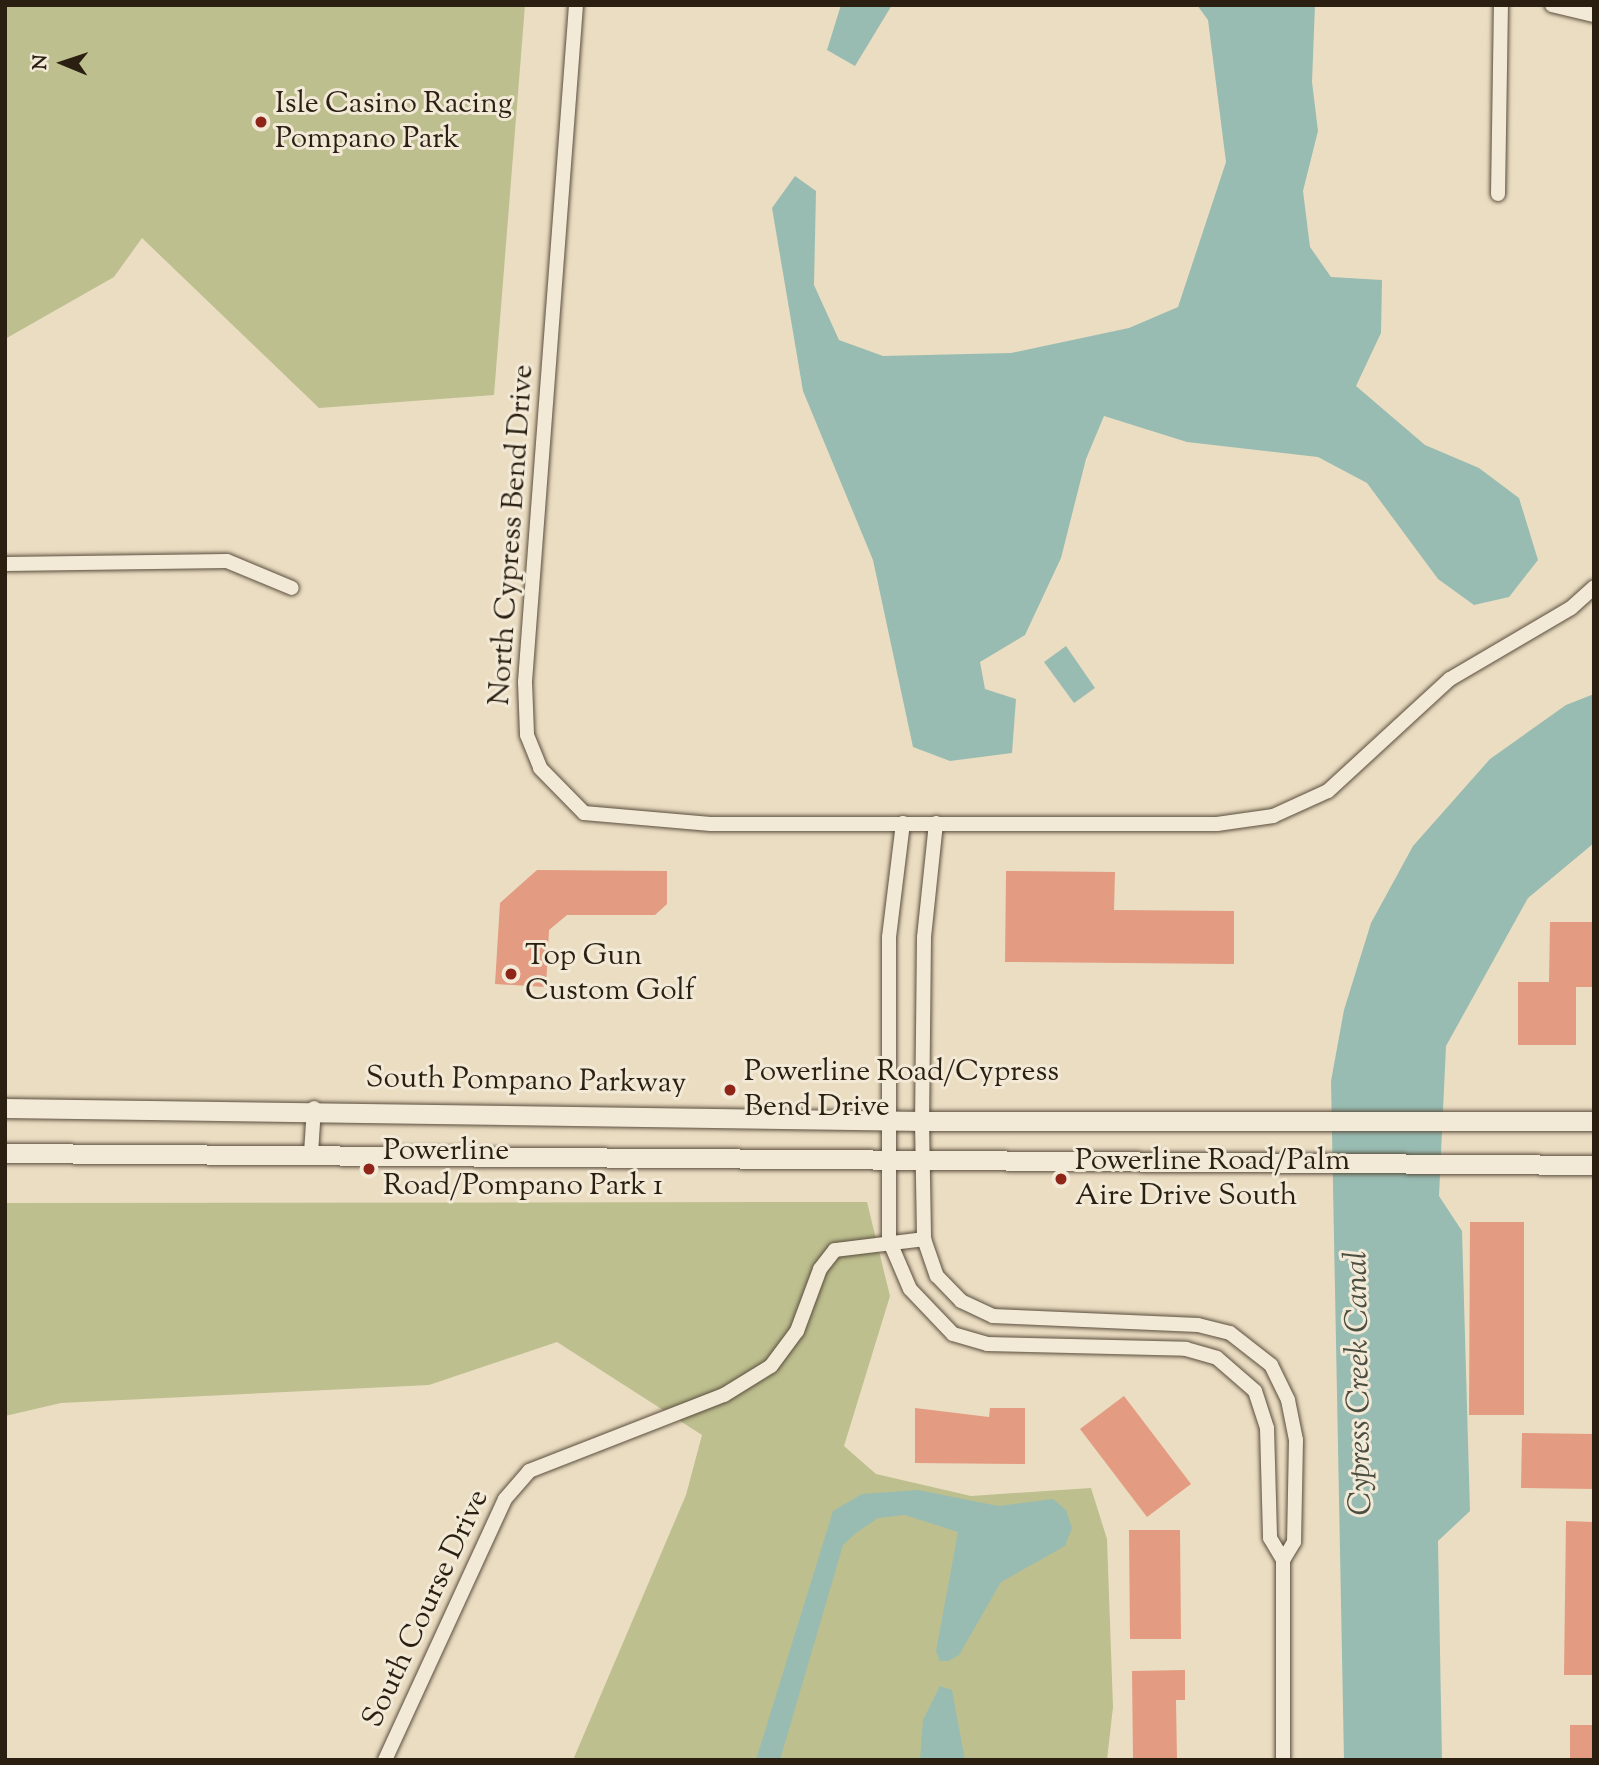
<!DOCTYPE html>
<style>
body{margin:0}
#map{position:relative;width:1599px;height:1765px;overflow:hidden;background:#ebddc2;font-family:"Sorts Mill Goudy",serif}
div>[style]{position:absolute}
.green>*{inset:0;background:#bdbf8f}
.water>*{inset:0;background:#98bcb2}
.building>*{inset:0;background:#e39b81}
.roads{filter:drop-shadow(0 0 2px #5a4e3d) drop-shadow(0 0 2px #5a4e3d)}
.street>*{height:14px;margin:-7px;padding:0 7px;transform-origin:7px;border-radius:7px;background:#f2e9d7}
.secondary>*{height:19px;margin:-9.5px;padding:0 9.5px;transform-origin:9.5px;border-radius:9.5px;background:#f2e9d7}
.dots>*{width:19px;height:19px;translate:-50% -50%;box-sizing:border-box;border:4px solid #f2e9d7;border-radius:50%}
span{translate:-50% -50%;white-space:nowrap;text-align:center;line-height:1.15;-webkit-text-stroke:6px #f2e9d7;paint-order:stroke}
.poi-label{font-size:30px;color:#2a1f11}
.left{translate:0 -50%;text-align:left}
.street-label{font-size:30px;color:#2a1f11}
.water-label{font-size:32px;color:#4b4e41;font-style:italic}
.frame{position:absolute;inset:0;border:7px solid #2a1f11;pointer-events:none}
.north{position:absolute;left:28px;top:28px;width:70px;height:70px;-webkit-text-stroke:5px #f2e9d7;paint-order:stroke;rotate:272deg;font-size:19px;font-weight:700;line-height:28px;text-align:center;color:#2a1f11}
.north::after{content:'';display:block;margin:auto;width:24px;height:32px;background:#2a1f11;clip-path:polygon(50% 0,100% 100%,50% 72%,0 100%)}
</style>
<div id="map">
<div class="green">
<i style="clip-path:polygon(5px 5px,525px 5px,494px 395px,319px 408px,142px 238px,114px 277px,5px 339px)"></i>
<i style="clip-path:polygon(867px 1202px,890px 1296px,844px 1446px,876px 1474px,971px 1496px,1091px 1488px,1107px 1539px,1113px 1707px,1107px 1760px,573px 1760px,686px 1495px,702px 1435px,557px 1342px,429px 1385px,61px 1403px,5px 1416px,5px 1203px)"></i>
</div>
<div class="water">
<i style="clip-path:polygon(841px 5px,892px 5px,855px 66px,827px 50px)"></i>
<i style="clip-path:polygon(1197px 5px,1315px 5px,1312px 82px,1318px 131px,1303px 191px,1310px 247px,1331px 277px,1382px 280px,1381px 333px,1356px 386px,1425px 445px,1479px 468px,1519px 498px,1538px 560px,1509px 597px,1474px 605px,1438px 579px,1367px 483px,1318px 457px,1187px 442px,1104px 416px,1086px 459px,1061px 558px,1025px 635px,980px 662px,985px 689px,1016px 699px,1012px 753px,950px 761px,913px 747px,873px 560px,803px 391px,772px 208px,795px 176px,816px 191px,814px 285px,839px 340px,883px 356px,1011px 353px,1129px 328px,1178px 307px,1226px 162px,1208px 20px)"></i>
<i style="clip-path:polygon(1066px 646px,1095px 688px,1074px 703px,1044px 662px)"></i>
<i style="clip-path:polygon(1594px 694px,1594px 843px,1528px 898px,1446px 1046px,1439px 1196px,1462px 1231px,1470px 1511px,1438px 1541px,1442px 1760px,1344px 1760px,1331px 1081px,1344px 1010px,1371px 923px,1413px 846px,1490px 759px,1566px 705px)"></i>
<i style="clip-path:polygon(918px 1490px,998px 1506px,1053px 1499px,1066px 1510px,1072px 1528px,1065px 1546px,1001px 1582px,959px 1655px,948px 1661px,940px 1661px,936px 1651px,958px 1532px,905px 1515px,878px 1518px,856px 1533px,843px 1545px,780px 1760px,756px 1760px,833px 1511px,862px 1494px)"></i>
<i style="clip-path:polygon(940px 1686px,952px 1690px,965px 1760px,920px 1760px,923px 1720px)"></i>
</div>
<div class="building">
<i style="clip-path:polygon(537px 870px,667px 871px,667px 904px,655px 915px,567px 915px,549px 930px,546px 987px,495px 984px,500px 903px)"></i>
<i style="clip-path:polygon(1006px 871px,1115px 872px,1114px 910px,1234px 911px,1234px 964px,1005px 962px)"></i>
<i style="clip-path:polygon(1550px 922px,1594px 922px,1594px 987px,1576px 987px,1576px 1045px,1518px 1045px,1518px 982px,1549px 982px)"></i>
<i style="clip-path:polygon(1470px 1222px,1524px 1222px,1524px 1415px,1469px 1415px)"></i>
<i style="clip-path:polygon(1124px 1396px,1191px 1484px,1147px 1517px,1080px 1429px)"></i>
<i style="clip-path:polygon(915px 1408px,989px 1417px,990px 1408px,1025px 1408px,1025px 1464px,915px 1463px)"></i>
<i style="clip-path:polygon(1522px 1433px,1594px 1434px,1594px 1489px,1521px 1488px)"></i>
<i style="clip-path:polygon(1566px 1521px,1594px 1522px,1594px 1675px,1564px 1675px)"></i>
<i style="clip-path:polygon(1129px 1530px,1180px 1530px,1181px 1639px,1130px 1639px)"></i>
<i style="clip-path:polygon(1185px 1670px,1185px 1700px,1176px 1700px,1177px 1760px,1133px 1760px,1132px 1671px)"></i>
<i style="clip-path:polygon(1570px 1725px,1594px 1725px,1594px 1760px,1570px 1760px)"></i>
</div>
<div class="roads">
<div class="street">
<i style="left:576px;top:5px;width:679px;rotate:94.31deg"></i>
<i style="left:525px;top:682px;width:53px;rotate:87.8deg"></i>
<i style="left:527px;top:735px;width:35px;rotate:68deg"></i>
<i style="left:540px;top:768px;width:63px;rotate:45.6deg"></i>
<i style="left:584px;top:813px;width:127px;rotate:5deg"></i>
<i style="left:711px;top:824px;width:506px"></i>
<i style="left:1217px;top:824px;width:57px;rotate:-8.1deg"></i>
<i style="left:1273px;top:816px;width:60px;rotate:-24.4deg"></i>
<i style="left:1328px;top:791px;width:166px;rotate:-42.6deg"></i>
<i style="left:1450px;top:679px;width:140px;rotate:-30.4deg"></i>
<i style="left:1571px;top:608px;width:31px;rotate:-42deg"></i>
<i style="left:1552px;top:5px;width:43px;rotate:13.4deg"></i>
<i style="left:1498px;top:194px;width:189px;rotate:-89.1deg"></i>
<i style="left:5px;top:564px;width:222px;rotate:-0.8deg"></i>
<i style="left:227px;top:561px;width:70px;rotate:22.6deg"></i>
<i style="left:903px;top:823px;width:115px;rotate:97deg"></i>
<i style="left:889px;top:937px;width:303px;rotate:90deg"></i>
<i style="left:889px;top:1240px;width:53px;rotate:66.8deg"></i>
<i style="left:910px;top:1289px;width:62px;rotate:46.3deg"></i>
<i style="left:953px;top:1334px;width:35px;rotate:16deg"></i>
<i style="left:987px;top:1344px;width:199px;rotate:1.4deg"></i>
<i style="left:1186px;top:1349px;width:32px;rotate:16deg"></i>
<i style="left:1217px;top:1358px;width:50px;rotate:41deg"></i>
<i style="left:1255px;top:1391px;width:39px;rotate:72deg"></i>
<i style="left:1267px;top:1428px;width:110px;rotate:88.4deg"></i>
<i style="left:1270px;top:1538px;width:26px;rotate:59deg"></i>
<i style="left:1283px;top:1560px;width:200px;rotate:90deg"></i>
<i style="left:936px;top:823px;width:115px;rotate:96deg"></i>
<i style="left:924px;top:937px;width:184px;rotate:90.6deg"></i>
<i style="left:922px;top:1121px;width:118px;rotate:89deg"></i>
<i style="left:924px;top:1239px;width:39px;rotate:71deg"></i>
<i style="left:937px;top:1276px;width:35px;rotate:46deg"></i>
<i style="left:961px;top:1301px;width:35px;rotate:25deg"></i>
<i style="left:993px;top:1316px;width:205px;rotate:2.5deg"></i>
<i style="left:1198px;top:1325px;width:33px;rotate:14deg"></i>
<i style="left:1230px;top:1333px;width:52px;rotate:38deg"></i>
<i style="left:1271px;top:1365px;width:39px;rotate:64deg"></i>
<i style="left:1288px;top:1400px;width:41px;rotate:78.7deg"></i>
<i style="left:1296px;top:1440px;width:102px;rotate:91.1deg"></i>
<i style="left:1294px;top:1542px;width:21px;rotate:121deg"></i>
<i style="left:311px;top:1153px;width:45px;rotate:-86.2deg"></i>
<i style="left:385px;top:1760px;width:287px;rotate:-65.3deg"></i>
<i style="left:505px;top:1499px;width:37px;rotate:-49deg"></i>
<i style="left:529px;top:1471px;width:209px;rotate:-21.3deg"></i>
<i style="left:724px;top:1395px;width:55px;rotate:-31.7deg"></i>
<i style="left:771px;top:1366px;width:44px;rotate:-53.4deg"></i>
<i style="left:797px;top:1331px;width:66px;rotate:-69.6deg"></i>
<i style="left:820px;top:1269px;width:24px;rotate:-52deg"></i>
<i style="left:835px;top:1250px;width:90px;rotate:-7deg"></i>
</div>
<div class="secondary">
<i style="left:5px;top:1108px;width:917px;rotate:0.81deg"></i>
<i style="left:922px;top:1121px;width:672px"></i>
<i style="left:5px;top:1153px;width:1589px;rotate:0.43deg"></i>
</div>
</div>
<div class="dots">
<i style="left:261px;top:122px;background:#8f2418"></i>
<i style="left:511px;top:974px;background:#8f2418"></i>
<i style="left:730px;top:1090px;background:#8f2418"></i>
<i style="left:369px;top:1169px;background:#8f2418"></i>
<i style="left:1061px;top:1179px;background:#8f2418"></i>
</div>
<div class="poi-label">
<span class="left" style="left:275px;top:122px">Isle Casino Racing<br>Pompano Park</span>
<span class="left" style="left:525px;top:974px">Top Gun<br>Custom Golf</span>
<span class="left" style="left:744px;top:1090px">Powerline Road/Cypress<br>Bend Drive</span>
<span class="left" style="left:383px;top:1169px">Powerline<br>Road/Pompano Park 1</span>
<span class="left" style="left:1075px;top:1179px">Powerline Road/Palm<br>Aire Drive South</span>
</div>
<div class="street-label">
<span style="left:513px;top:535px;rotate:-86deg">North Cypress Bend Drive</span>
<span style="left:526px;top:1082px;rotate:1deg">South Pompano Parkway</span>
<span style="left:427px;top:1609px;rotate:-65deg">South Course Drive</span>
</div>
<div class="water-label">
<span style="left:1360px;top:1383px;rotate:-91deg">Cypress Creek Canal</span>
</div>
<div class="frame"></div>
<div class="north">N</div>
</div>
